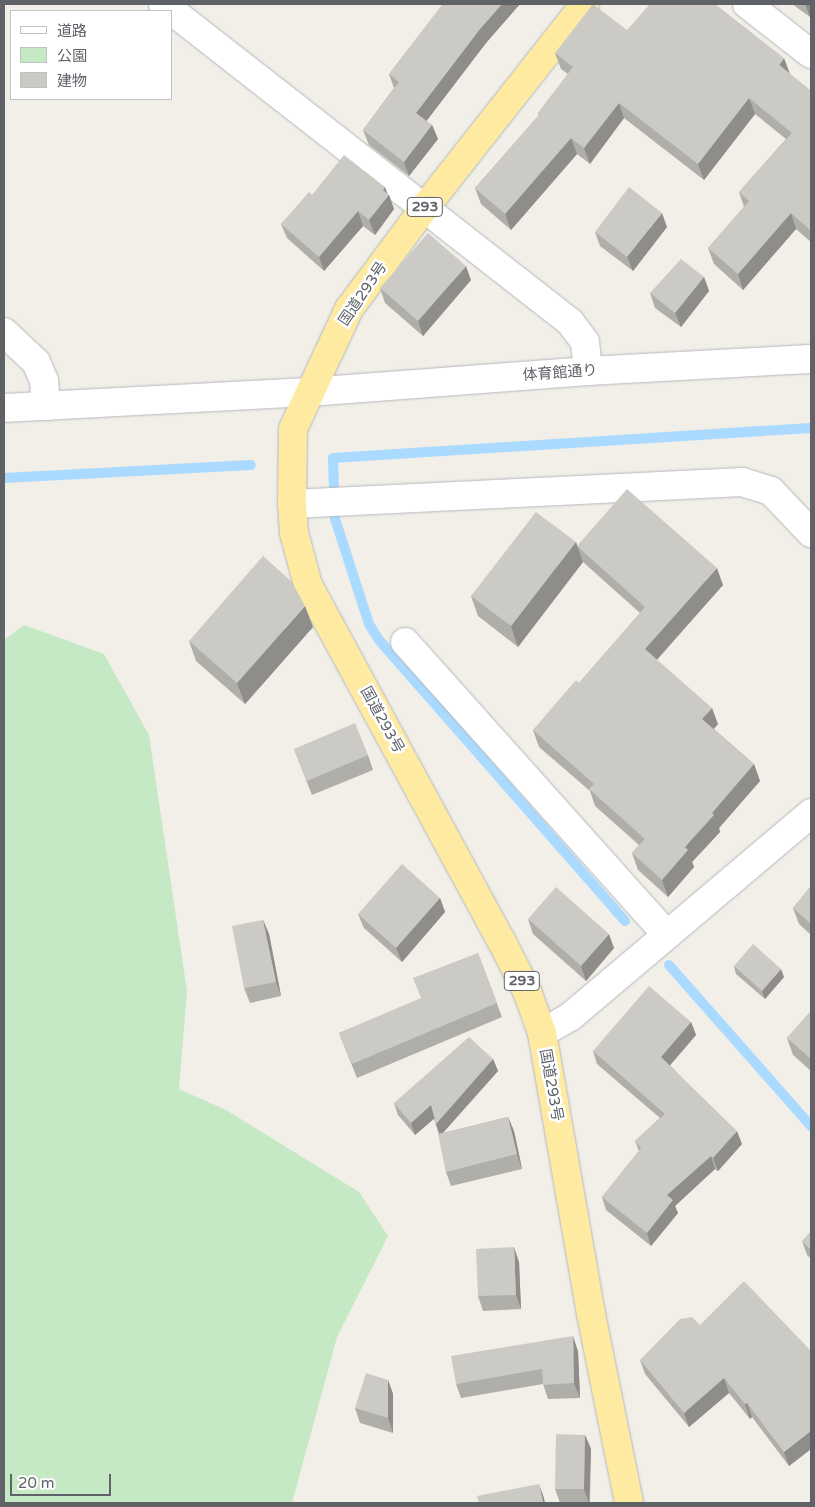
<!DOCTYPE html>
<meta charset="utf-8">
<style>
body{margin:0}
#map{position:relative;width:815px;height:1507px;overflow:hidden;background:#f1efe8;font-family:"Varela Round","Noto Sans JP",sans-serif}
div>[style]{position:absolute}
.green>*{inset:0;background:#c5e8c5}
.stream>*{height:10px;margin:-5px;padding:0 5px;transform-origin:5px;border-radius:5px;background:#aadaff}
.roads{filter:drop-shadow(0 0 1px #b5b8bc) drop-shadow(0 0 1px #b5b8bc)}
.minor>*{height:28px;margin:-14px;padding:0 14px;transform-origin:14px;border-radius:14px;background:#fff}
.tertiary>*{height:28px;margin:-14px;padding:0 14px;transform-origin:14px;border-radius:14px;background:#fff}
.trunk>*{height:28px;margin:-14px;padding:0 14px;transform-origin:14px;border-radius:14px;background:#feeaa1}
.wall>*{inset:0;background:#afaea9}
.shaded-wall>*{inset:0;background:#8f8d8a}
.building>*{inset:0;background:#cccac5}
span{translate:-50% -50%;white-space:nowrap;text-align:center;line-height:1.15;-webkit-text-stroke:5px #fff;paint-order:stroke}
.shield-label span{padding:1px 4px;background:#fff;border:1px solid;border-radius:4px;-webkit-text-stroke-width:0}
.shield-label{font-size:14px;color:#5f6368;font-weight:700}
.street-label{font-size:15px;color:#5f6368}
.frame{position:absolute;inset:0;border:5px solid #5f6368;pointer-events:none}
.legend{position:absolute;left:10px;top:10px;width:162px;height:90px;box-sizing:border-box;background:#fff;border:1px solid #bfc1c3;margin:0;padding:6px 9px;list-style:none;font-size:15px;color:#5f6368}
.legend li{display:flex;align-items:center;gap:10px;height:25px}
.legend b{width:25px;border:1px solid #bfc1c3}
.scale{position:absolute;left:10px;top:1474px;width:101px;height:22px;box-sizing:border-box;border:2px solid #5f6368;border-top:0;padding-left:6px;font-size:15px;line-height:18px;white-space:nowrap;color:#5f6368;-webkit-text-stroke:4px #fff;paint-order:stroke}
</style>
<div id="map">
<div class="green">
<i style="clip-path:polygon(24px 625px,104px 654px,149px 735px,187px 991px,179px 1089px,226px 1110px,359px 1192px,388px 1236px,337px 1337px,292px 1503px,4px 1503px,4px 640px)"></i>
</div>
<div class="stream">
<i style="left:4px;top:478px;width:247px;rotate:-3deg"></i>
<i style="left:625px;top:921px;width:373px;rotate:-131.2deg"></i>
<i style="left:379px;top:640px;width:19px;rotate:-122deg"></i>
<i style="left:369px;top:624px;width:110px;rotate:-107.9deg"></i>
<i style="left:335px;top:519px;width:61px;rotate:-91.9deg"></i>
<i style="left:333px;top:458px;width:479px;rotate:-3.6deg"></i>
<i style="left:669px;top:965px;width:215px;rotate:48.6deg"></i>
</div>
<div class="roads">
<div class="minor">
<i style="left:292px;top:504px;width:451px;rotate:-2.8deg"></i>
<i style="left:742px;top:482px;width:30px;rotate:17deg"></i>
<i style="left:771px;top:491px;width:58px;rotate:46.4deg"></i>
<i style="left:405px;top:642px;width:393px;rotate:48.2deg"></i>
<i style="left:542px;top:1033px;width:32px;rotate:-30deg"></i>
<i style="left:570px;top:1017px;width:316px;rotate:-40.2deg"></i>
</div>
<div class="tertiary">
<i style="left:163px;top:4px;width:517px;rotate:38deg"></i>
<i style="left:570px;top:322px;width:25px;rotate:53deg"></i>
<i style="left:585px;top:342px;width:29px;rotate:84deg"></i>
<i style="left:747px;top:4px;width:81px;rotate:38deg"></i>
<i style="left:4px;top:332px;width:44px;rotate:43.2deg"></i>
<i style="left:36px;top:362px;width:21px;rotate:67deg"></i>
<i style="left:44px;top:381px;width:25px;rotate:85deg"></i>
<i style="left:4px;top:408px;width:305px;rotate:-3deg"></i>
<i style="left:309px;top:392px;width:280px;rotate:-4.3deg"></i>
<i style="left:588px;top:371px;width:223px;rotate:-3.1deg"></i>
</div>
<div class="trunk">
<i style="left:585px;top:4px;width:258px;rotate:128.2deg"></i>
<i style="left:425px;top:207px;width:127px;rotate:126.7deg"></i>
<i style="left:349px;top:309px;width:132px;rotate:115deg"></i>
<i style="left:293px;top:429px;width:75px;rotate:90.8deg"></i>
<i style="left:292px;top:504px;width:29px;rotate:86deg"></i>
<i style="left:294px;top:533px;width:54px;rotate:74.9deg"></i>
<i style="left:308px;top:585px;width:404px;rotate:61.5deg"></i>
<i style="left:501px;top:940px;width:57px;rotate:63deg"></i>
<i style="left:527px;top:991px;width:45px;rotate:70.3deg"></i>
<i style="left:542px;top:1033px;width:285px;rotate:80.1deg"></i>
<i style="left:591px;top:1314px;width:193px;rotate:78.6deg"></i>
</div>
</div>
<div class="wall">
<i style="clip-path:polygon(443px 4px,520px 4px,486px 43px,426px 121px,432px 125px,438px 139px,409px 176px,369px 145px,363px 130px,394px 88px,389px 74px)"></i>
<i style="clip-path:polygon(792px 4px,811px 4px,811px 15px,810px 17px)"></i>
<i style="clip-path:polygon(627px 30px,790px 74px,811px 91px,811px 242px,796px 229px,743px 290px,714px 264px,708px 248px,744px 207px,739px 192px,786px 139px,755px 114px,704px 180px,624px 118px,590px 164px,577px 154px,511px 230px,481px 204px,475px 188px,539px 115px,538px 113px,568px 74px,561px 69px,555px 53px)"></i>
<i style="clip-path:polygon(385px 187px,387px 193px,389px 195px,394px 209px,375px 235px,363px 226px,324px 271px,287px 238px,281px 224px,312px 195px)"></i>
<i style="clip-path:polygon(667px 227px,633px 271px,600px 246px,595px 232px)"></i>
<i style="clip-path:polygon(704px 277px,709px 291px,681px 327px,655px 308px,650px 293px)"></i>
<i style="clip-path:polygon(471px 280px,423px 336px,385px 303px,380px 288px)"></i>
<i style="clip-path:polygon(576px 542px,577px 546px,723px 585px,657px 660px,718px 724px,714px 729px,754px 764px,760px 781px,719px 828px,720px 832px,692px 862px,694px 867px,668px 897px,638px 870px,632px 853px,639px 845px,595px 806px,590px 791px,539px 747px,533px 730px,579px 683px,640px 613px,583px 562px,518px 647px,478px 616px,471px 596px)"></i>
<i style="clip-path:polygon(313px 627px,245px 704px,196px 661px,189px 641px)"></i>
<i style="clip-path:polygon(294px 749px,368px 755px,373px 770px,312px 795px)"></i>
<i style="clip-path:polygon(811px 886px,811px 935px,799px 924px,793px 908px)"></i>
<i style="clip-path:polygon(440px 898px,445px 912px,402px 962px,364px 928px,358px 914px)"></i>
<i style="clip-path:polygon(528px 919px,614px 948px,586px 981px,533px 934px)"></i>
<i style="clip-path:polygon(263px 920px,269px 934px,281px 996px,250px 1003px,244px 988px)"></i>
<i style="clip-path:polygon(478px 953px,502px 1017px,357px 1078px,339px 1033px,421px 999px)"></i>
<i style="clip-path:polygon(734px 966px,784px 977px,765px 999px,736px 974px)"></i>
<i style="clip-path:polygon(811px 1011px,811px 1071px,793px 1055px,787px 1038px)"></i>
<i style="clip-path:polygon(691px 1022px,696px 1035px,670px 1065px,742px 1144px,718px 1171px,715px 1169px,675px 1206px,678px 1213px,651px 1246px,606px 1210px,602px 1197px,639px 1151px,635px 1141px,660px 1118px,597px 1064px,593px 1051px)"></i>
<i style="clip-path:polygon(493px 1059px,498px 1071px,443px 1133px,508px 1117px,514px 1131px,522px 1169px,451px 1186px,446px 1172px,439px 1134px,434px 1119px,415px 1135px,398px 1115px,394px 1103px)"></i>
<i style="clip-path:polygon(802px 1241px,811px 1249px,811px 1259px,807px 1255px)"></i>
<i style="clip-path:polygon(519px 1262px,521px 1309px,483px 1311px,478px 1296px)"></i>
<i style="clip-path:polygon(700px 1325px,811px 1351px,811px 1350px,811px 1449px,789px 1466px,752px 1417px,750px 1419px,729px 1393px,689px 1427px,645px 1374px,640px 1360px)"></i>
<i style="clip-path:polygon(578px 1351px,580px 1398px,548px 1399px,543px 1384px,461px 1398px,456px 1384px)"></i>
<i style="clip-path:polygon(388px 1380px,393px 1394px,393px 1433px,360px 1423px,355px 1408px)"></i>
<i style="clip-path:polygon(585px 1435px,591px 1449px,590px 1503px,560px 1503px,555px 1489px)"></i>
</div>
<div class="shaded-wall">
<i style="clip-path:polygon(502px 4px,520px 4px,486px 43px,422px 127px,416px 113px,480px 29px)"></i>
<i style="clip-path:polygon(805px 4px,811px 4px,811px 15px,810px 17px)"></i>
<i style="clip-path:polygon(784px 58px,790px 74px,779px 65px)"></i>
<i style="clip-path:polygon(749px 98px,755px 114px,704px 180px,698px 164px)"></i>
<i style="clip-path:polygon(619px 103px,624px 118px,590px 164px,584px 148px)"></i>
<i style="clip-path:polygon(432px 125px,438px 139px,409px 176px,404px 162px)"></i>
<i style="clip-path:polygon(571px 138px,577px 154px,511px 230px,505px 214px)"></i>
<i style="clip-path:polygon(385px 187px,388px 196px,389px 195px,394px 209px,375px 235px,369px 220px,383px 190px)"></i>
<i style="clip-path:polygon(358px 211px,363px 226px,324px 271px,319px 257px)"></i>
<i style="clip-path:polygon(662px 213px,667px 227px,633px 271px,627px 257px)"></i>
<i style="clip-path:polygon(791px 213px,796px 229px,743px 290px,738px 274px)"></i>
<i style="clip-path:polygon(466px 266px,471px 280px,423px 336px,418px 321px)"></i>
<i style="clip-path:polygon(704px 277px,709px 291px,681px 327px,675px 313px)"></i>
<i style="clip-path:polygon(576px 542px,583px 562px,518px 647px,511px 626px)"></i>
<i style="clip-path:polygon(717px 568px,723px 585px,651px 666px,645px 649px)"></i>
<i style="clip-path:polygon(305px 606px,313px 627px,245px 704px,237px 683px)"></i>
<i style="clip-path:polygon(712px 708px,718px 724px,708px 735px,702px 719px)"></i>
<i style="clip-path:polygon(754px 764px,760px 781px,719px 828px,720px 832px,692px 862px,694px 867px,668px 897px,662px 880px,685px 847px,712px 813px)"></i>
<i style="clip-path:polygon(440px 898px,445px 912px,402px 962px,396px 948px)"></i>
<i style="clip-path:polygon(263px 920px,269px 934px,281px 996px,276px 982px)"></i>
<i style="clip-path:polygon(609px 934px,614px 948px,586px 981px,581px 966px)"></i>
<i style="clip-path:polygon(781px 969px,784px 977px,765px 999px,762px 991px)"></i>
<i style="clip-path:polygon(691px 1022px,696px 1035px,666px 1070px,661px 1057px)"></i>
<i style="clip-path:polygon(493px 1059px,498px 1071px,440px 1136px,436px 1124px)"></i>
<i style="clip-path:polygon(431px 1105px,436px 1117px,415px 1135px,411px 1123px)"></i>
<i style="clip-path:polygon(508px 1117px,514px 1131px,522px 1169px,517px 1154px)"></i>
<i style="clip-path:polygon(737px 1131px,742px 1144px,718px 1171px,713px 1158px)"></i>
<i style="clip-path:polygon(711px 1156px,715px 1169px,675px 1206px,678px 1213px,651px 1246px,647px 1233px,667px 1195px)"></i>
<i style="clip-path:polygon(514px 1247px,519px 1262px,521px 1309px,516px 1295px)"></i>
<i style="clip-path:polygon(573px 1336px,578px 1351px,580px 1398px,574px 1383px)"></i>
<i style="clip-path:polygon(724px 1378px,729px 1393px,689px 1427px,684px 1413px)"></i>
<i style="clip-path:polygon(388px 1380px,393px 1394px,393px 1433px,388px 1418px)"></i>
<i style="clip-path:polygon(747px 1403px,752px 1417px,750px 1419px,745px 1404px)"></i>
<i style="clip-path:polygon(811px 1431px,811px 1449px,789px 1466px,784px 1452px)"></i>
<i style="clip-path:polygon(585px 1435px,591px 1449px,589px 1503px,584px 1489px)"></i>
<i style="clip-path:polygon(539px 1484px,544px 1498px,545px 1503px,543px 1503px)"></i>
</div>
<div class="building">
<i style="clip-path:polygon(443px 4px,502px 4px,480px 29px,416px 113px,432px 125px,404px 162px,363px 130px,399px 82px,389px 74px)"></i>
<i style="clip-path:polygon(593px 4px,627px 30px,650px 4px,715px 4px,784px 58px,779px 65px,811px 91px,811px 231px,791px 213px,738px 274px,708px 248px,749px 201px,739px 192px,792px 133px,749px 98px,698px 164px,619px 103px,584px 148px,571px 138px,505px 214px,475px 188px,540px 114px,538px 113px,573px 67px,555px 53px)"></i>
<i style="clip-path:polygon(344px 155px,385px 187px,383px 190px,389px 195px,369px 220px,358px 211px,319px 257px,281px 224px,309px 192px,312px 195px)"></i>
<i style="clip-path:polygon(629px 187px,662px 213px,627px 257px,595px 232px)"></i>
<i style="clip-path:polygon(428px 233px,466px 266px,418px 321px,380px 288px)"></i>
<i style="clip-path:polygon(681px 259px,704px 277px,675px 313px,650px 293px)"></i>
<i style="clip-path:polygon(627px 489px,717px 568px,645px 649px,712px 708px,702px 719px,754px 764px,712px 813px,714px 815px,685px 847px,688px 850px,662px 880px,632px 853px,645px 839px,589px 789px,594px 784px,533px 730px,576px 680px,579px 683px,645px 607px,577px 546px)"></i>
<i style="clip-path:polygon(536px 512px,576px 542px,511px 626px,471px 596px)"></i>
<i style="clip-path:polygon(263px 556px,292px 582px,305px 606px,237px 683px,189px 641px)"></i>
<i style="clip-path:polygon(355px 723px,368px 755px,307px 781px,294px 749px)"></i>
<i style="clip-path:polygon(402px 864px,440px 898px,396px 948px,358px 914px)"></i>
<i style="clip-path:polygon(811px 886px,811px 924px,793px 908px)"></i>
<i style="clip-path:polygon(556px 887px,609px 934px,581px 966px,528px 919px)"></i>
<i style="clip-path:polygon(263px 920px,276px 982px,244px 988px,232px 926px)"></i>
<i style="clip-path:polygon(753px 944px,781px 969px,762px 991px,734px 966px)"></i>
<i style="clip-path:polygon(478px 953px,497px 1003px,352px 1064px,339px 1033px,421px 998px,413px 978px)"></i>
<i style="clip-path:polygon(649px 986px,691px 1022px,661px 1057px,737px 1131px,713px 1158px,711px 1156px,667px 1195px,673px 1200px,647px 1233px,602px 1197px,641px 1148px,635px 1141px,665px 1114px,593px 1051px)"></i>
<i style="clip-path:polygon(811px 1011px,811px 1059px,787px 1038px)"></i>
<i style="clip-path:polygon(469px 1037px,493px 1059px,436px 1124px,431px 1105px,411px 1123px,394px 1103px)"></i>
<i style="clip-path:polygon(508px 1117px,517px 1154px,446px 1172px,438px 1134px)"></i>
<i style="clip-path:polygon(811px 1231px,811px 1249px,802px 1241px)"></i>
<i style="clip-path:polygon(514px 1247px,516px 1295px,478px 1296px,476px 1249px)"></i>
<i style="clip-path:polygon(744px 1281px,811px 1351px,811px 1350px,811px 1431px,784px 1452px,747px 1403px,745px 1404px,724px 1378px,684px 1413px,640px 1360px,680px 1319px,692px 1317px,700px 1325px)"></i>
<i style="clip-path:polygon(573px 1336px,574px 1383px,543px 1385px,542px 1369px,456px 1384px,451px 1356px)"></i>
<i style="clip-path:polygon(366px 1373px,388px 1380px,388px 1418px,355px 1408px)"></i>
<i style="clip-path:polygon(556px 1434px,585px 1435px,584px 1489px,555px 1489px)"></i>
<i style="clip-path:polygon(539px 1484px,543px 1503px,479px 1503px,477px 1496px)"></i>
</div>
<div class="shield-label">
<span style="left:425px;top:207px">293</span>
<span style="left:522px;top:981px">293</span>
</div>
<div class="street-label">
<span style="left:363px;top:294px;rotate:-56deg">国道293号</span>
<span style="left:560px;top:373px;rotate:-4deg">体育館通り</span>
<span style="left:382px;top:720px;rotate:61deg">国道293号</span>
<span style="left:551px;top:1085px;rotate:80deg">国道293号</span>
</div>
<div class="frame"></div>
<ul class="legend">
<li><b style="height:6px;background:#fff"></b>道路</li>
<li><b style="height:14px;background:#c5e8c5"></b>公園</li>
<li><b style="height:14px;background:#cccac5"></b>建物</li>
</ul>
<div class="scale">20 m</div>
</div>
